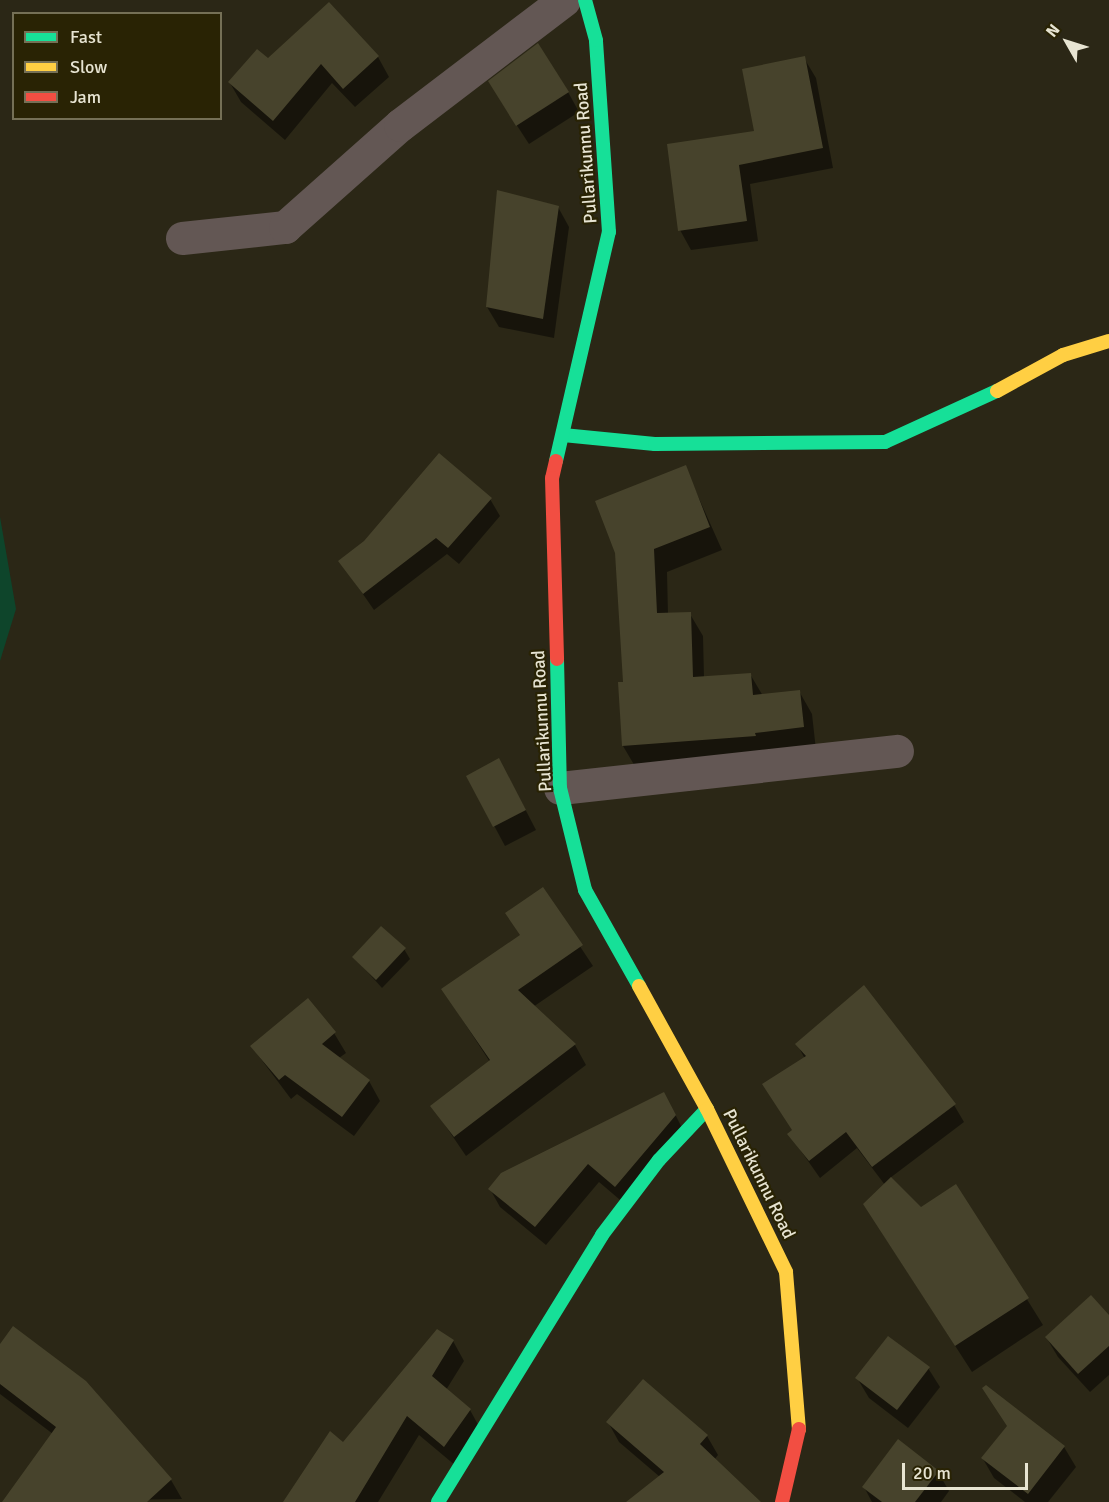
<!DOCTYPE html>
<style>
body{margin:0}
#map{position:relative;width:1109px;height:1502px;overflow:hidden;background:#2b2716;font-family:Signika,sans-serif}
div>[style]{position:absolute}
.green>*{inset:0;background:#0e452b}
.shadow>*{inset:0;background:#0007}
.building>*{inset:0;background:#47432c}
.street>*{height:33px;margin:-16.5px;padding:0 16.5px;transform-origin:16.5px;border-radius:16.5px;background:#635754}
.fast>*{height:14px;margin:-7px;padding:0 7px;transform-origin:7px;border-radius:7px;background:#16e098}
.slow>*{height:14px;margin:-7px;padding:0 7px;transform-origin:7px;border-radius:7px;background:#ffcf43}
.jam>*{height:14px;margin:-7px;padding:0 7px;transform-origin:7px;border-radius:7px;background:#f24e42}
span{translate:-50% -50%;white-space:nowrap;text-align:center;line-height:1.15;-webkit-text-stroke:4.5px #292304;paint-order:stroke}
.street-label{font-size:18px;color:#e7e4d2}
.legend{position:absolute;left:12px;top:12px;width:210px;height:108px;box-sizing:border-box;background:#292304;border:2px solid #757056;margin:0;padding:8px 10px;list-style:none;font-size:18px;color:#e7e4d2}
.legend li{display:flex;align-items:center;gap:12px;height:30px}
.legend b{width:30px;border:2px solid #757056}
.north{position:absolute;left:1037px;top:12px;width:60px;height:60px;-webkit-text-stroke:4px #292304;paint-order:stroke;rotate:309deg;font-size:16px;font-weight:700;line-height:24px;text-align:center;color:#e7e4d2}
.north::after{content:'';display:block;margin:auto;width:21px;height:27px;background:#e7e4d2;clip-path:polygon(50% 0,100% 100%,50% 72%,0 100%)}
.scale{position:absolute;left:902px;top:1463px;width:126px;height:27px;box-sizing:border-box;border:3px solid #e7e4d2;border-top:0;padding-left:8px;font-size:18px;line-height:21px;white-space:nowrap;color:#e7e4d2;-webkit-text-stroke:4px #292304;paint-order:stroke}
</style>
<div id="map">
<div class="green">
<i style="clip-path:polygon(0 517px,16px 609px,0 661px)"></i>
</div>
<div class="shadow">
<i style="clip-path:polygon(378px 57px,389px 77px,355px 107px,332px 83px,285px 140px,241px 102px,230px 83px,268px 60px)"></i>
<i style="clip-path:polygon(804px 58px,816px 78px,833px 168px,750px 184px,758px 241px,691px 250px,680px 230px,756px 132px)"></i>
<i style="clip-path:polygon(568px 92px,579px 112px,529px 144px,501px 101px)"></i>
<i style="clip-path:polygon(558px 207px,569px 227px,554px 338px,499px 327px,487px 307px)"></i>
<i style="clip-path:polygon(685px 467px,722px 550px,667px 572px,668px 614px,690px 614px,703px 636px,704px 677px,750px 674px,763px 696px,799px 691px,812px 714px,816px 750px,636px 768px,623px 746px,624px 683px,616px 553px)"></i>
<i style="clip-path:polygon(490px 499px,500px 516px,459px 564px,447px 554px,374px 610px,340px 561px)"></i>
<i style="clip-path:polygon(468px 777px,510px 780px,536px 830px,505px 846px)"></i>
<i style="clip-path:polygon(542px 889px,593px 966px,533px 1007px,575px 1045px,586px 1065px,466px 1156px,432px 1106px,490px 1062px,443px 990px,521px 936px)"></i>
<i style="clip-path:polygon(404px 949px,410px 959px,382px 988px,354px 957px)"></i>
<i style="clip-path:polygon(334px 1033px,346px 1053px,339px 1058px,369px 1081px,380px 1101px,354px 1136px,297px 1094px,291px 1099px,252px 1047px)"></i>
<i style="clip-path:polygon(797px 1044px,954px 1105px,964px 1122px,890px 1178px,920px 1209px,956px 1186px,1043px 1325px,972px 1372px,881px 1231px,885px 1185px,857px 1148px,820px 1178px,789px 1134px,793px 1131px,805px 1059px)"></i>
<i style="clip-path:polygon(674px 1112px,685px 1134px,626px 1205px,599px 1182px,546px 1245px,500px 1207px,490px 1189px)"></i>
<i style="clip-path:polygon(1109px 1317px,1109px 1375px,1090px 1392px,1058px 1357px,1046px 1337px)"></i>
<i style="clip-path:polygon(453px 1341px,464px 1361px,446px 1390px,470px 1410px,481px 1430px,456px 1466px,419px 1435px,378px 1502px,294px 1502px,343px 1444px)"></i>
<i style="clip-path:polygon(0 1346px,85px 1382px,171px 1480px,182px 1499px,4px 1502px,53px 1434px,0 1394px)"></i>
<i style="clip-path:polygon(928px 1368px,940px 1387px,908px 1428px,869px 1398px,857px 1378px)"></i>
<i style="clip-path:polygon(608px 1422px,707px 1436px,718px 1455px,714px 1460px,755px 1502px,628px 1502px,660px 1477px,619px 1442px)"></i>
<i style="clip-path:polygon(1064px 1447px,1076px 1467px,1048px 1502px,1025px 1502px,994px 1478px,983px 1459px)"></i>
<i style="clip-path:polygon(938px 1472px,949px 1491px,941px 1502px,872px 1502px,864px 1487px)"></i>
</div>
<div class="building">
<i style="clip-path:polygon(329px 2px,379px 56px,343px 89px,321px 64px,273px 121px,228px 82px,257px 49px,268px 58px)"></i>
<i style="clip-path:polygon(538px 43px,569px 92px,516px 126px,488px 81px)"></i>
<i style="clip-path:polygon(805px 56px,823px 148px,739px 165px,747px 221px,678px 231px,667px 144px,754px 131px,742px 69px)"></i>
<i style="clip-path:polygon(497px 190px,559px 206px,543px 319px,486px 307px)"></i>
<i style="clip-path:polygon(439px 453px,492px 498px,448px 548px,436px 538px,363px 594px,338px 561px,364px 541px)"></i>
<i style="clip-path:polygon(686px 465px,710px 527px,654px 549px,657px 613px,691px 612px,693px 677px,751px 673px,753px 695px,800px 690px,804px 727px,755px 733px,756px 736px,622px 746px,618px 682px,623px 682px,615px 553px,595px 501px)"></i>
<i style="clip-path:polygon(499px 758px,526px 810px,493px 827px,466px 776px)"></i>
<i style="clip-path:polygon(543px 887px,583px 945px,518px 990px,576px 1044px,454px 1137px,430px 1106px,490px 1060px,441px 989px,520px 935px,505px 913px)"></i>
<i style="clip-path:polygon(381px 926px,406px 948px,376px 980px,352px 957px)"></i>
<i style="clip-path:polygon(864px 985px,956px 1104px,872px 1167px,846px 1132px,809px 1161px,787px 1134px,792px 1130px,762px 1084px,806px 1056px,795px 1044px)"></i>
<i style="clip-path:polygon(308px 998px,336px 1032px,322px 1044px,370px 1080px,342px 1117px,285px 1075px,279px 1080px,250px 1046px)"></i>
<i style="clip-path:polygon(664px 1092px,676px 1115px,615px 1187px,588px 1164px,535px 1227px,488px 1189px,501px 1173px)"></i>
<i style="clip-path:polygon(891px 1177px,921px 1207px,956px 1184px,1029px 1298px,955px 1346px,863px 1204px)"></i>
<i style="clip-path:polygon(1091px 1295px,1109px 1315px,1109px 1346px,1078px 1374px,1045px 1337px)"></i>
<i style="clip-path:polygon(13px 1326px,86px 1381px,172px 1479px,147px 1502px,2px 1502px,56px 1427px,0 1384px,0 1344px)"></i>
<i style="clip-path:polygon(437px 1329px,454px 1340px,432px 1376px,471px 1409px,444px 1447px,407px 1416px,355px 1502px,283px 1502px,330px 1431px,343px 1442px)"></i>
<i style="clip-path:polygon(888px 1336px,930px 1367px,897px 1410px,855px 1378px)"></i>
<i style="clip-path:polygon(643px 1379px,708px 1435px,700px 1444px,761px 1502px,626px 1502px,664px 1472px,606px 1422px)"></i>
<i style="clip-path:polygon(986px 1385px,1065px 1446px,1028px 1494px,981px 1458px,1007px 1426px,982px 1388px)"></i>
<i style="clip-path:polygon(898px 1439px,939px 1471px,915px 1502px,882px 1502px,862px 1487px)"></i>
</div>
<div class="street">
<i style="left:182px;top:238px;width:104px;rotate:-6.1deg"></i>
<i style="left:285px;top:227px;width:154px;rotate:-41.6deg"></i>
<i style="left:400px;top:125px;width:206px;rotate:-37.3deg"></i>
<i style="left:560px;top:788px;width:339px;rotate:-6.3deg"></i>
</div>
<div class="fast">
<i style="left:563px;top:435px;width:92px;rotate:5.6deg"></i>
<i style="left:655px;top:444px;width:230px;rotate:-0.5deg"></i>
<i style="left:885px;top:442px;width:123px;rotate:-24.5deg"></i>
<i style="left:556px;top:461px;width:235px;rotate:-77deg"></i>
<i style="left:609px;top:232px;width:192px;rotate:-93.9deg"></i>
<i style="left:596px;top:40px;width:41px;rotate:-105.4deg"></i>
<i style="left:557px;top:659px;width:129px;rotate:88.7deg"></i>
<i style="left:560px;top:788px;width:105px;rotate:76.2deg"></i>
<i style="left:585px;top:890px;width:110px;rotate:60.6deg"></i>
<i style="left:438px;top:1502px;width:313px;rotate:-58.4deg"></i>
<i style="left:602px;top:1235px;width:94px;rotate:-52.8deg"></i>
<i style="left:659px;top:1160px;width:70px;rotate:-46.7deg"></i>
</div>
<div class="slow">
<i style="left:997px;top:391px;width:75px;rotate:-28.6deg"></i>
<i style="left:1063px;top:355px;width:48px;rotate:-16.9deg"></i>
<i style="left:639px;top:986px;width:141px;rotate:61.1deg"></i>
<i style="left:707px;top:1109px;width:181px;rotate:64.1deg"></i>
<i style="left:786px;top:1272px;width:158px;rotate:85.3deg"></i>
</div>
<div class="jam">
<i style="left:556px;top:461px;width:17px;rotate:103deg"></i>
<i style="left:552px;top:478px;width:181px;rotate:88.4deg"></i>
<i style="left:782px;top:1502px;width:75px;rotate:-76.9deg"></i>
</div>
<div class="street-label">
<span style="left:586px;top:153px;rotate:-94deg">Pullarikunnu Road</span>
<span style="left:542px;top:721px;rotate:-93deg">Pullarikunnu Road</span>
<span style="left:759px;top:1174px;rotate:64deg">Pullarikunnu Road</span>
</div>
<ul class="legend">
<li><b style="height:8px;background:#16e098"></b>Fast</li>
<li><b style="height:8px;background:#ffcf43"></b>Slow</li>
<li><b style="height:8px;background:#f24e42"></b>Jam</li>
</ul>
<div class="north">N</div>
<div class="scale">20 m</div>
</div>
